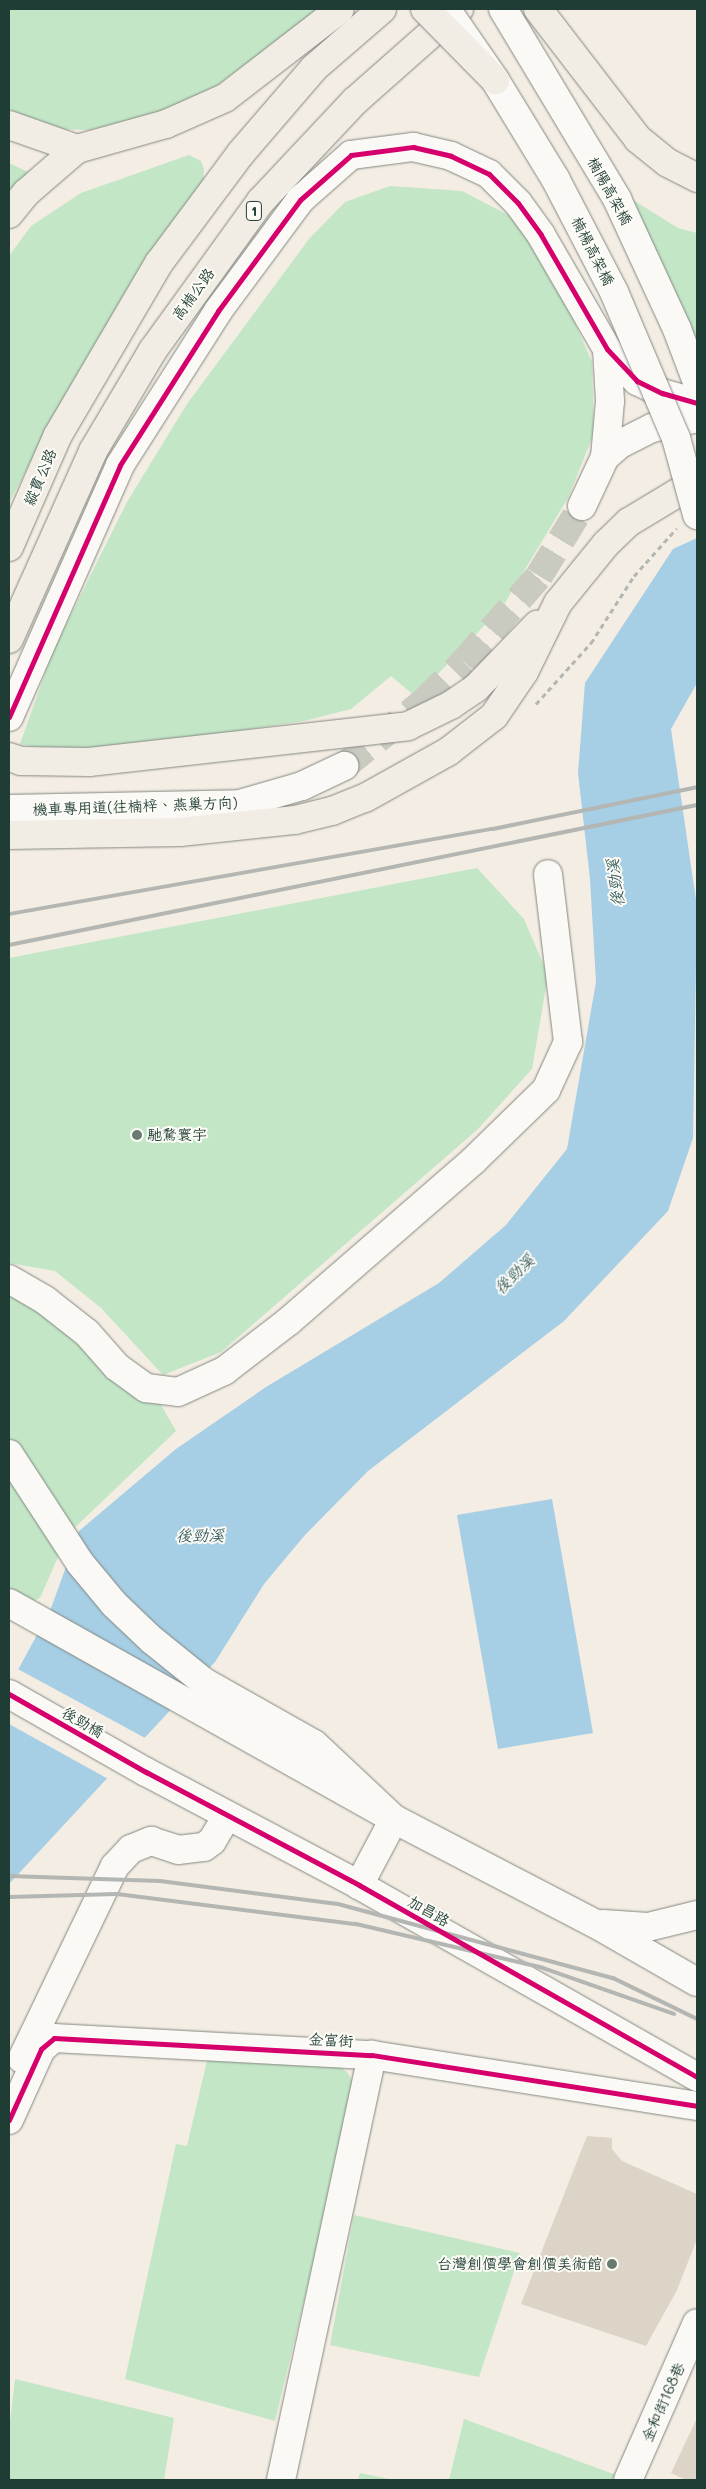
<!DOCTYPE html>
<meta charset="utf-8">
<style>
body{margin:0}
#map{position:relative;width:706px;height:2489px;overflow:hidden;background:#f3ede3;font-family:Mali,"LXGW WenKai TC",sans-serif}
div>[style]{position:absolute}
.green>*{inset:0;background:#c2e6c6}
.water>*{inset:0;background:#a6cee4}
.pier>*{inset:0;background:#f3ede3}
.building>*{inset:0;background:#dbd4c7}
.minor-tunnel>*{height:28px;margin-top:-14px;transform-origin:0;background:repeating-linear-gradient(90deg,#c9cac0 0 28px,transparent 0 42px)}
.path>*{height:3px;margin-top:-1.5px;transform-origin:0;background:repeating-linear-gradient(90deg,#b3b6b3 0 5px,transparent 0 9px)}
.roads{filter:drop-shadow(0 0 1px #848781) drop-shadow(0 0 1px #848781)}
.minor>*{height:28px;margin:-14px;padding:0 14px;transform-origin:14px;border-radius:14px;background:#faf9f6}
.major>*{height:28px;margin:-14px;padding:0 14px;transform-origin:14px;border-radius:14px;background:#f1ece4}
.rail>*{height:4px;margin:-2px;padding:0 2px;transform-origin:2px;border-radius:2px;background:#b3b6b3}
.bridges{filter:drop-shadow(0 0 1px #848781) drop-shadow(0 0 1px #848781)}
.minor-bridge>*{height:28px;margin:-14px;padding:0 14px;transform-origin:14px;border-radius:14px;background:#faf9f6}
.major-bridge>*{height:28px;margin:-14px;padding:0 14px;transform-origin:14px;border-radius:14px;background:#f1ece4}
.cycleway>*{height:5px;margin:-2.5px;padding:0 2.5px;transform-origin:2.5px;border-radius:2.5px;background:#d6006c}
.dots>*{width:14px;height:14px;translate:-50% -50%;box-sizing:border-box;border:2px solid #fdfcf7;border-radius:50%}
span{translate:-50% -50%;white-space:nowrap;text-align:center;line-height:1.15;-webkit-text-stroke:4px #fdfcf7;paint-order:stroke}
.shield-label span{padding:1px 4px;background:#fdfcf7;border:1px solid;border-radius:4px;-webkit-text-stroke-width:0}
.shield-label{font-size:14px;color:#1f3d34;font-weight:700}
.street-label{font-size:15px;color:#1f3d34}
.poi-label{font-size:15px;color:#1f3d34}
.left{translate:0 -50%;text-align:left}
.right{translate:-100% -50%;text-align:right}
.water-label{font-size:16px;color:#385e60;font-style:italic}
.frame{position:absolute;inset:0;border:10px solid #1f3d34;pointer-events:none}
</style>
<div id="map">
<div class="green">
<i style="clip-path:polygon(9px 9px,320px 9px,215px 87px,168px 112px,89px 130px,57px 129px,9px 109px)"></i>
<i style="clip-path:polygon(189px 155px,201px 161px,204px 169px,203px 186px,152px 258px,70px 388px,9px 503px,9px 256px,31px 226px,81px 193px)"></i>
<i style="clip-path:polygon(9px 163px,28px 172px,9px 195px)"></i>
<i style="clip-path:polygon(390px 186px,462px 191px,510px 216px,556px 280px,592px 362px,594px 433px,568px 498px,503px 606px,416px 697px,391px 676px,351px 709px,304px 721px,136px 746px,46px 750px,20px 744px,53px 651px,127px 502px,187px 404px,309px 239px,345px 202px)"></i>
<i style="clip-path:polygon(625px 195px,678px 228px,697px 233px,697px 353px)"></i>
<i style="clip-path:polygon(477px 868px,524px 919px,548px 975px,532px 1069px,477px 1130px,221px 1352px,163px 1375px,101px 1308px,55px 1271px,9px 1263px,9px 958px)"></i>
<i style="clip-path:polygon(9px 1288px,160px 1403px,176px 1431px,68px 1534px,40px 1598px,26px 1604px,9px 1593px)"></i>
<i style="clip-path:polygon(207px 2061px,335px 2063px,347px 2072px,356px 2086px,275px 2421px,125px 2379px,176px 2144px,187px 2146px)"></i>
<i style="clip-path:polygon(354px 2215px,520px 2253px,479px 2377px,330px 2345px)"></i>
<i style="clip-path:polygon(15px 2379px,174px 2418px,164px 2480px,9px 2480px,9px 2430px)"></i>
<i style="clip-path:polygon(464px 2419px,616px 2475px,613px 2480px,449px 2480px)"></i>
<i style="clip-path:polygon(360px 2473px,394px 2480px,358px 2480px)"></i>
</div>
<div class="water">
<i style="clip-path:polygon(697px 538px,697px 683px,671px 729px,697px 907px,693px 1138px,668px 1211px,564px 1321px,368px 1471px,305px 1535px,264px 1584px,215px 1662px,9px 1884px,9px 1680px,19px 1668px,50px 1611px,79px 1531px,176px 1449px,266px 1387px,439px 1283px,506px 1225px,567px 1149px,596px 982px,590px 879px,578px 773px,585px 683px,673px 549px)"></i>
<i style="clip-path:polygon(552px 1499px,593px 1733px,498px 1749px,457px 1515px)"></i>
</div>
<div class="pier">
<i style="clip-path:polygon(16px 1668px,147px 1739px,110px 1780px,9px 1724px,9px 1676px)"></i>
</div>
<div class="building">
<i style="clip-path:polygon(587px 2136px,612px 2138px,612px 2149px,622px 2161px,697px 2194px,697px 2239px,677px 2290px,646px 2346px,521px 2304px)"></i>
<i style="clip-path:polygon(697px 2418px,697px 2480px,686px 2480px,671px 2473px)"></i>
</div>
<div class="minor-tunnel">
<i style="left:344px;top:766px;width:104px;rotate:-38.7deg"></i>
<i style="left:425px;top:701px;width:55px;rotate:-45deg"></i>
<i style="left:464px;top:662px;width:114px;rotate:-48.9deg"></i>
<i style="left:539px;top:576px;width:82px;rotate:-58.4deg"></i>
</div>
<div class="path">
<i style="left:536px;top:704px;width:82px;rotate:-48deg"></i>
<i style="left:591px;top:643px;width:80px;rotate:-57.3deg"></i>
<i style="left:634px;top:576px;width:64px;rotate:-48.1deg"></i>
</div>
<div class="roads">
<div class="minor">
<i style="left:503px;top:9px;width:222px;rotate:59deg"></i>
<i style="left:617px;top:199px;width:143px;rotate:65.2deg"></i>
<i style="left:677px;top:329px;width:57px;rotate:69.3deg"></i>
<i style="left:605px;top:457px;width:56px;rotate:-84.9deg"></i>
<i style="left:610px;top:401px;width:52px;rotate:-93.3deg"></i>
<i style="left:582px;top:506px;width:54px;rotate:-64.9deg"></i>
<i style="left:605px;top:457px;width:20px;rotate:-41deg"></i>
<i style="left:620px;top:444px;width:36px;rotate:-27deg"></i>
<i style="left:652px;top:428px;width:42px;rotate:-12.4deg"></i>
<i style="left:9px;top:717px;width:275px;rotate:-66.2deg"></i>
<i style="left:120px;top:465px;width:183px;rotate:-57.5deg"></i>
<i style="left:218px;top:311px;width:138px;rotate:-53.5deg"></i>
<i style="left:300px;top:200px;width:68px;rotate:-41.4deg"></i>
<i style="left:351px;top:155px;width:63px;rotate:-7.4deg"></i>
<i style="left:413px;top:147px;width:39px;rotate:13deg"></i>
<i style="left:451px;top:156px;width:42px;rotate:25.3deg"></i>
<i style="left:489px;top:174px;width:41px;rotate:45deg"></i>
<i style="left:518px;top:203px;width:39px;rotate:54deg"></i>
<i style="left:541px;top:235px;width:132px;rotate:59.9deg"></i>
<i style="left:607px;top:349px;width:44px;rotate:46.8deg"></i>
<i style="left:637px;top:381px;width:28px;rotate:26deg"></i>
<i style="left:662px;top:393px;width:36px;rotate:16deg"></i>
<i style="left:9px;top:809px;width:231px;rotate:-1.2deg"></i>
<i style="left:240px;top:804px;width:65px;rotate:-16.2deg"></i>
<i style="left:302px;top:786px;width:47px;rotate:-25.5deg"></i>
<i style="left:9px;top:1279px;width:42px;rotate:30.3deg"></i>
<i style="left:45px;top:1300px;width:53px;rotate:38.2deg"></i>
<i style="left:87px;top:1333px;width:45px;rotate:48.6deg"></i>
<i style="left:117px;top:1367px;width:36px;rotate:36deg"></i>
<i style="left:146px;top:1388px;width:32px;rotate:7deg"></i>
<i style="left:178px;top:1392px;width:51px;rotate:-24.5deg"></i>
<i style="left:224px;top:1371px;width:82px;rotate:-37.6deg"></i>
<i style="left:289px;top:1321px;width:244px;rotate:-41deg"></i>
<i style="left:473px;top:1161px;width:102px;rotate:-44.2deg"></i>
<i style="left:546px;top:1090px;width:53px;rotate:-65.4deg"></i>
<i style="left:568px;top:1042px;width:169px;rotate:-96.8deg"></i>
<i style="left:9px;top:1454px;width:130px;rotate:56.9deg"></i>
<i style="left:80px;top:1563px;width:53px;rotate:50.3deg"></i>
<i style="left:114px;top:1604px;width:52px;rotate:43.5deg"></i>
<i style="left:152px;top:1640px;width:67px;rotate:38.9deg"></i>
<i style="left:204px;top:1682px;width:126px;rotate:29.4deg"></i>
<i style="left:314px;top:1744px;width:110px;rotate:43.2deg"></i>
<i style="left:394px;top:1819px;width:75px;rotate:117.9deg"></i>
<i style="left:9px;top:1603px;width:441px;rotate:29.3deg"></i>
<i style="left:394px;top:1819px;width:228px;rotate:27.5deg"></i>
<i style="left:596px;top:1924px;width:116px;rotate:29.9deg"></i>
<i style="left:9px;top:1694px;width:158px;rotate:29.7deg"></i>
<i style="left:146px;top:1772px;width:241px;rotate:27.9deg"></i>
<i style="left:359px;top:1885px;width:389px;rotate:29.6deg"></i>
<i style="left:603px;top:1924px;width:45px;rotate:3.8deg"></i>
<i style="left:648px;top:1927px;width:50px;rotate:-13.8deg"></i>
<i style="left:22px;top:2059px;width:214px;rotate:-64.3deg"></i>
<i style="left:115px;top:1866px;width:23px;rotate:-47deg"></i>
<i style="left:131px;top:1849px;width:22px;rotate:-22deg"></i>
<i style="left:151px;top:1841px;width:28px;rotate:18deg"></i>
<i style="left:178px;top:1850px;width:26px;rotate:-7deg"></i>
<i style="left:204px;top:1847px;width:10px;rotate:-37deg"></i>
<i style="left:212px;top:1841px;width:29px;rotate:-59deg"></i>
<i style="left:9px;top:2120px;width:78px;rotate:-65.7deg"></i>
<i style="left:41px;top:2049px;width:17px;rotate:-40deg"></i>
<i style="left:54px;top:2038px;width:318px;rotate:3.1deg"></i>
<i style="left:372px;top:2055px;width:329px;rotate:8.9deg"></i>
<i style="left:281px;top:2480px;width:435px;rotate:-77.9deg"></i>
<i style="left:628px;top:2480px;width:171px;rotate:-66.3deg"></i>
</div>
<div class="major">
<i style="left:538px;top:9px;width:164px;rotate:52.4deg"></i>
<i style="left:638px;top:139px;width:38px;rotate:39deg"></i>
<i style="left:668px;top:163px;width:33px;rotate:27deg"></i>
<i style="left:9px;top:125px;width:72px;rotate:19.4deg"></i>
<i style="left:9px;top:214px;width:27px;rotate:-51deg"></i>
<i style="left:26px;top:193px;width:67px;rotate:-40.8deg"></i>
<i style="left:77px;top:149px;width:92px;rotate:-15.7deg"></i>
<i style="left:166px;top:124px;width:64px;rotate:-23.8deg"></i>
<i style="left:225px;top:98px;width:145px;rotate:-37.7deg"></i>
<i style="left:9px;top:547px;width:122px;rotate:-66.4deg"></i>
<i style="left:58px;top:435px;width:199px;rotate:-59.6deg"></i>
<i style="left:159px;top:263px;width:137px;rotate:-53.3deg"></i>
<i style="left:241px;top:153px;width:112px;rotate:-49.3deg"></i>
<i style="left:314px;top:68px;width:90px;rotate:-40.9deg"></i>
<i style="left:9px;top:639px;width:206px;rotate:-65.9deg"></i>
<i style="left:93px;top:451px;width:117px;rotate:-59.3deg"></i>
<i style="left:153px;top:350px;width:184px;rotate:-54.1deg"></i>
<i style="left:261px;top:201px;width:137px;rotate:-46.8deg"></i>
<i style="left:355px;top:101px;width:139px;rotate:-41.5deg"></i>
<i style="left:9px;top:757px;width:13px;rotate:18deg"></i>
<i style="left:21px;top:761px;width:68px;rotate:0.8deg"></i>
<i style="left:89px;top:762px;width:321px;rotate:-6.4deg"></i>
<i style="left:408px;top:726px;width:48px;rotate:-26deg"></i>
<i style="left:451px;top:705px;width:30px;rotate:-34deg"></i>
<i style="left:476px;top:688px;width:88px;rotate:-45.9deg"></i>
<i style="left:9px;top:835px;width:171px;rotate:-1deg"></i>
<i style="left:180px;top:832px;width:116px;rotate:-6deg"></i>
<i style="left:295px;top:820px;width:38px;rotate:-14deg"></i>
<i style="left:332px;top:811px;width:35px;rotate:-22deg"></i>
<i style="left:365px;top:798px;width:96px;rotate:-29.2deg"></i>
<i style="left:449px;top:751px;width:57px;rotate:-37.9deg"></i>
<i style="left:494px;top:716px;width:53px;rotate:-55.7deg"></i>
<i style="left:524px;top:672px;width:77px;rotate:-63.8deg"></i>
<i style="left:558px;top:603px;width:76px;rotate:-50.9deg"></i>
<i style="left:606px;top:544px;width:32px;rotate:-44deg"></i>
<i style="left:629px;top:522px;width:79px;rotate:-31.1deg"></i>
</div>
</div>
<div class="rail">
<i style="left:9px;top:914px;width:491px;rotate:-10deg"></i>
<i style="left:493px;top:829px;width:208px;rotate:-11.6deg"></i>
<i style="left:9px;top:945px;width:702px;rotate:-11.5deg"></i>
<i style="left:9px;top:1876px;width:151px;rotate:1.9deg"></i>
<i style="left:160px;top:1881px;width:179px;rotate:7.4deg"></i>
<i style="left:338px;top:1904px;width:285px;rotate:15.1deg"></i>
<i style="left:613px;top:1978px;width:93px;rotate:26deg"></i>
<i style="left:9px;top:1897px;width:108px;rotate:-1.6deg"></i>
<i style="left:117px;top:1894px;width:241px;rotate:7.2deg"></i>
<i style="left:356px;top:1924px;width:192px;rotate:13.2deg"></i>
<i style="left:543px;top:1968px;width:139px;rotate:19.3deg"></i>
</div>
<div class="bridges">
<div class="minor-bridge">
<i style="left:446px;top:9px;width:86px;rotate:55.4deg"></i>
<i style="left:495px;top:80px;width:117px;rotate:58.6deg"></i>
<i style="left:556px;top:180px;width:126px;rotate:62.6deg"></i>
<i style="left:614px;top:292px;width:159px;rotate:67deg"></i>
<i style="left:676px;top:438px;width:80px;rotate:74.7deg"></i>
</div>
<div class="major-bridge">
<i style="left:425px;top:9px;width:100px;rotate:45.4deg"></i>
</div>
</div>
<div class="cycleway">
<i style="left:9px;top:717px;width:275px;rotate:-66.2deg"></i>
<i style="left:120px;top:465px;width:183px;rotate:-57.5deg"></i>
<i style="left:218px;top:311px;width:138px;rotate:-53.5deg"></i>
<i style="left:300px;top:200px;width:68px;rotate:-41.4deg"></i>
<i style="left:351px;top:155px;width:63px;rotate:-7.4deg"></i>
<i style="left:413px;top:147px;width:39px;rotate:13deg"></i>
<i style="left:451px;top:156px;width:42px;rotate:25.3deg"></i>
<i style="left:489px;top:174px;width:41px;rotate:45deg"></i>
<i style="left:518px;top:203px;width:39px;rotate:54deg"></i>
<i style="left:541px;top:235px;width:132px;rotate:59.9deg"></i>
<i style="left:607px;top:349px;width:44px;rotate:46.8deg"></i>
<i style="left:637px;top:381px;width:28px;rotate:26deg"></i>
<i style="left:662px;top:393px;width:36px;rotate:16deg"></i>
<i style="left:9px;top:1694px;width:158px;rotate:29.7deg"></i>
<i style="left:146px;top:1772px;width:241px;rotate:27.9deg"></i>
<i style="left:359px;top:1885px;width:389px;rotate:29.6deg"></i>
<i style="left:9px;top:2120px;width:78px;rotate:-65.7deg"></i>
<i style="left:41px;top:2049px;width:17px;rotate:-40deg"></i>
<i style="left:54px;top:2038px;width:318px;rotate:3.1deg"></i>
<i style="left:372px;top:2055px;width:329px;rotate:8.9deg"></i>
</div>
<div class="dots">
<i style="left:137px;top:1135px;background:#697b71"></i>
<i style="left:612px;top:2264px;background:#697b71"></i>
</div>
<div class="shield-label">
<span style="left:254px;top:211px">1</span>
</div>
<div class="street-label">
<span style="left:610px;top:191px;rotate:61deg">楠陽高架橋</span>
<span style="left:593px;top:251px;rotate:63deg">楠楊高架橋</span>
<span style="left:193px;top:294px;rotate:-54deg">高楠公路</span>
<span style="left:40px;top:477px;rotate:-67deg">縱貫公路</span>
<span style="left:135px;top:806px;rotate:-2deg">機車專用道(往楠梓、燕巢方向)</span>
<span style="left:83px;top:1722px;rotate:30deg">後勁橋</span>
<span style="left:429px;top:1911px;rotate:30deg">加昌路</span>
<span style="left:331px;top:2040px;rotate:3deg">金富街</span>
<span style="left:663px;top:2402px;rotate:-66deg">金和街168巷</span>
</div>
<div class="poi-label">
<span class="left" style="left:147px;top:1135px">馳騖寰宇</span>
<span class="right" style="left:602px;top:2264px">台灣創價學會創價美術館</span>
</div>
<div class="water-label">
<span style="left:615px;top:883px;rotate:-97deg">後勁溪</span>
<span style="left:514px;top:1274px;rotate:-44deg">後勁溪</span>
<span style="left:200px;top:1535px">後勁溪</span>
</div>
<div class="frame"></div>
</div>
